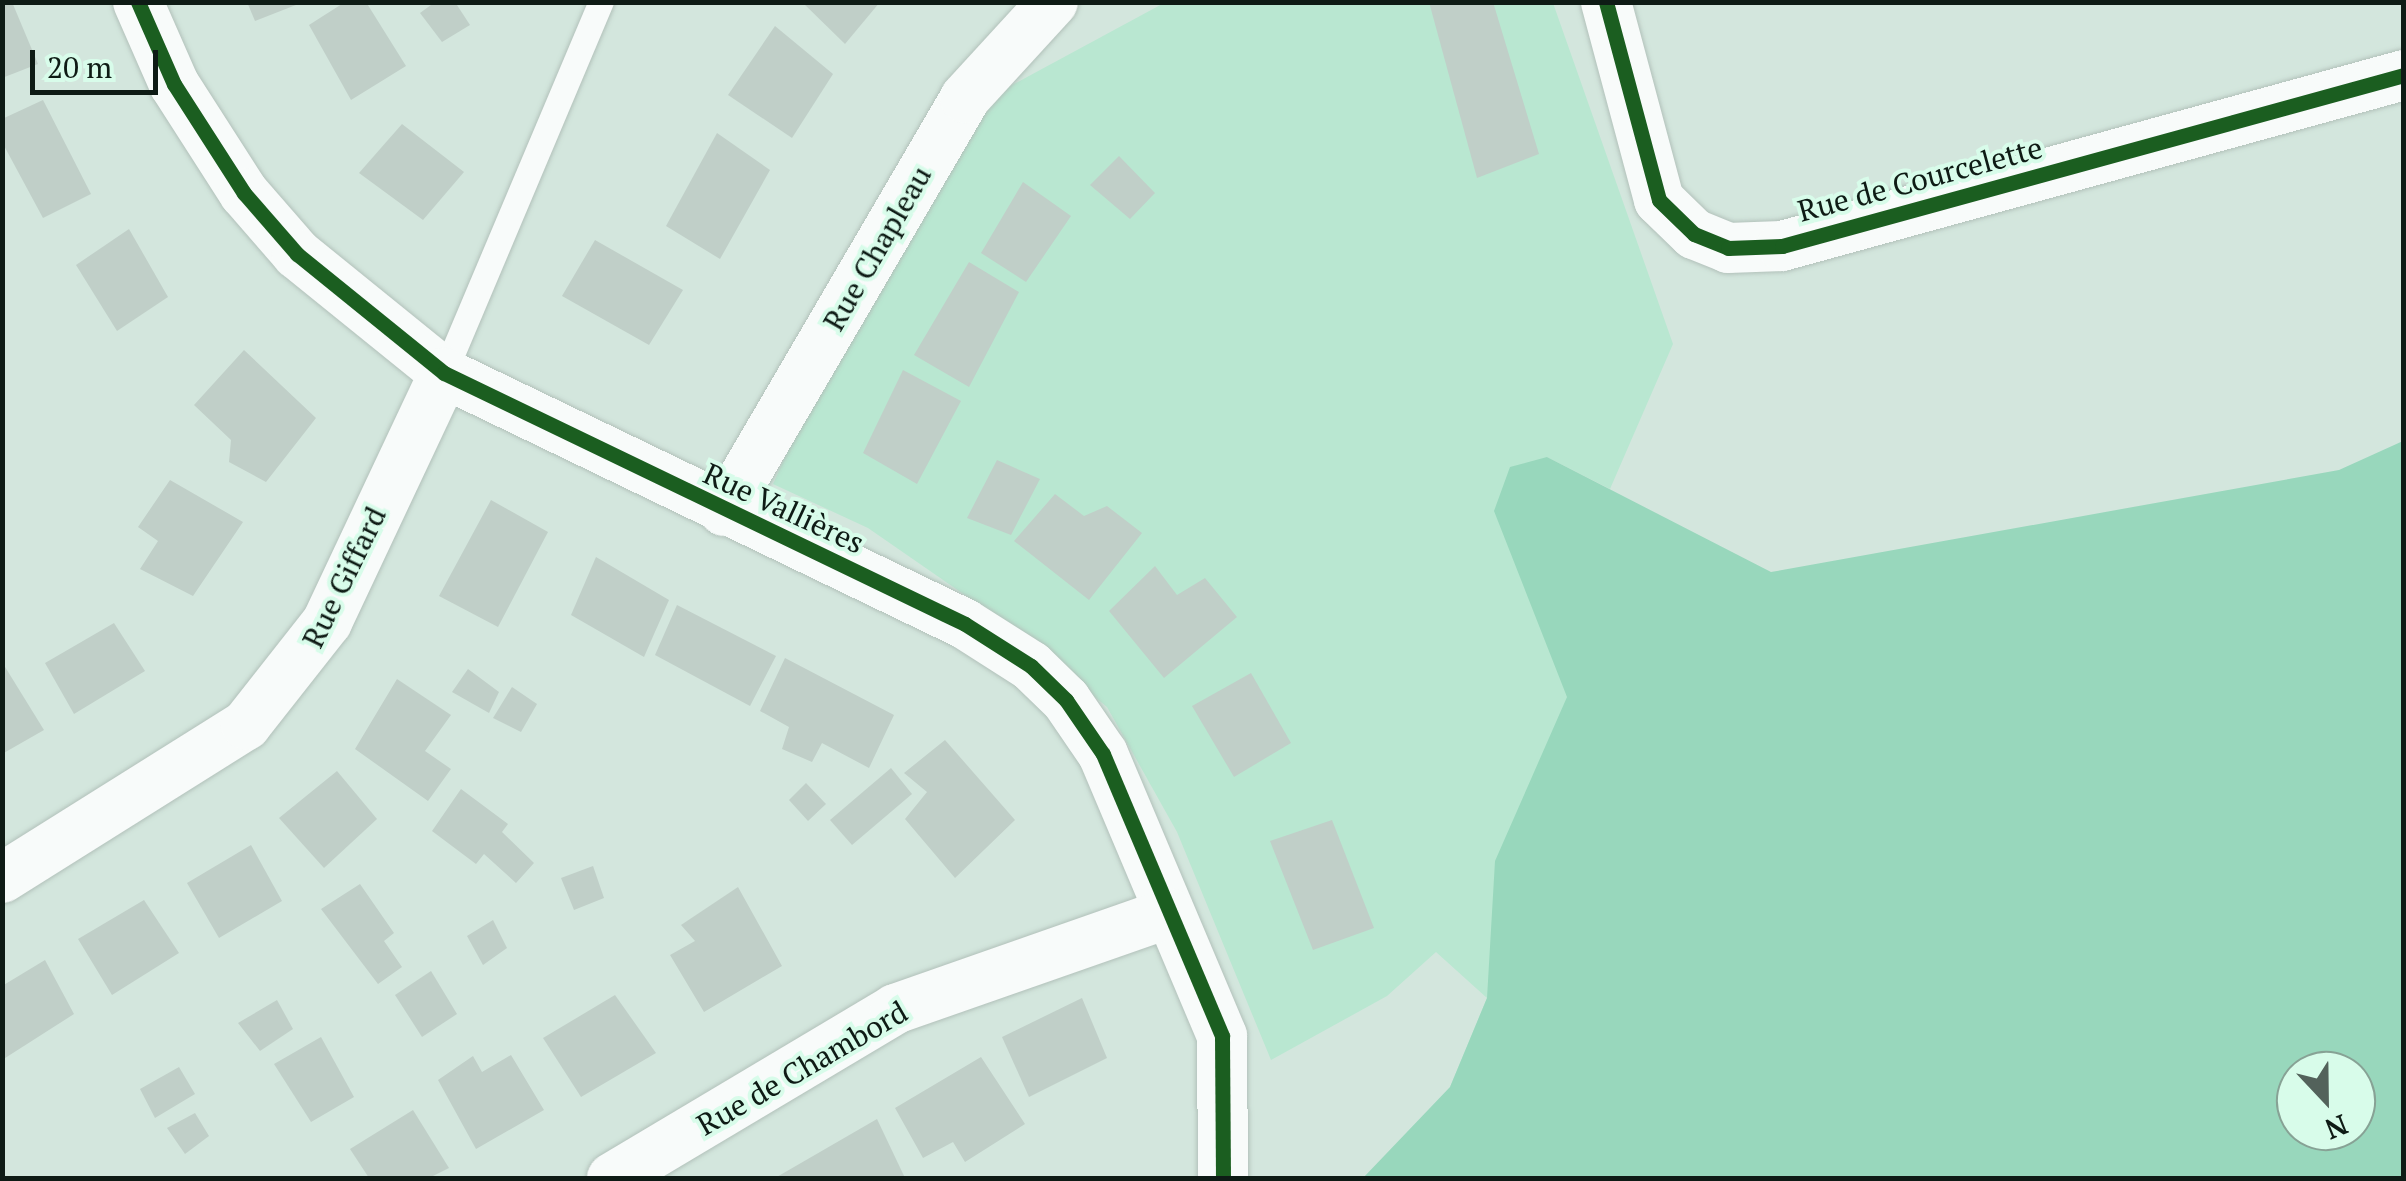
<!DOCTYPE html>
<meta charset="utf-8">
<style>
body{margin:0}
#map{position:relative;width:2406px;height:1181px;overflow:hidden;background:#d3e6dd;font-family:"PT Serif",serif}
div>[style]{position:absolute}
.green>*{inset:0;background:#b9e7d1}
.forest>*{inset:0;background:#98d7bc}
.building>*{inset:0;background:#c0cfc8}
.roads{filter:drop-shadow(0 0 2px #b2c1ba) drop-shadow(0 0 2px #b2c1ba)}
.service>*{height:25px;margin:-12.5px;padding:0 12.5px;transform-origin:12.5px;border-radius:12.5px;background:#f8fbfa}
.minor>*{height:50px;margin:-25px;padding:0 25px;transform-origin:25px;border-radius:25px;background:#f8fbfa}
.cycleway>*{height:15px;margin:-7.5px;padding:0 7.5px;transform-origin:7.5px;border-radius:7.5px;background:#1b5e20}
span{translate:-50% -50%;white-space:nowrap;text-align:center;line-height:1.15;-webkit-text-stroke:8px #d8fcea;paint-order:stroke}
.street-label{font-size:30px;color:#0e1b15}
.frame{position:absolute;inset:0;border:5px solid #0e1b15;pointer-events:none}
.north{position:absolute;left:2276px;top:1051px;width:100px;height:100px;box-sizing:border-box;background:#d8fcea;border:2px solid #87a295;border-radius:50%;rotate:158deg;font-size:28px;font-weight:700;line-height:40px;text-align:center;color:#0e1b15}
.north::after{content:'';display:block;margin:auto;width:35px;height:45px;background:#53625b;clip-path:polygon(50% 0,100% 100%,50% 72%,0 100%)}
.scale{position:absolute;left:30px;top:50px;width:128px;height:45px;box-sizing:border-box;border:5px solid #0e1b15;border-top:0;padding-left:12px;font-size:30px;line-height:35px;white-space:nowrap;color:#0e1b15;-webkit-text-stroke:8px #d8fcea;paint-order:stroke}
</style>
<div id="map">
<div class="green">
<i style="clip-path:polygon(1164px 3px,1553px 3px,1673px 344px,1610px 489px,1547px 457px,1671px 930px,1450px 1087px,1487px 998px,1436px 952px,1387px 996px,1271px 1060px,1177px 832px,1107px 707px,998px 618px,868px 528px,773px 484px,823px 372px,988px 98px)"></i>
</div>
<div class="forest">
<i style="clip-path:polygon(evenodd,2403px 441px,2403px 1178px,1363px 1178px,1450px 1087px,1487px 998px,1495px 861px,1567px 697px,1494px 511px,1510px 467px,1547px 457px,1771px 572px,2339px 470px,2403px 441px,2296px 1071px,2356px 1071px,2356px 1131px,2296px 1131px,2296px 1071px)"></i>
</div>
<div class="building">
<i style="clip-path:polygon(2px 2px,12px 2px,38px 64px,2px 78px)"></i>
<i style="clip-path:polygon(247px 2px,301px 2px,301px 3px,255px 21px)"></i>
<i style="clip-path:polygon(345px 2px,366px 2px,406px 66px,351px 100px,309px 25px)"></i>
<i style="clip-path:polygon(435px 2px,455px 2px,470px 25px,442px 42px,420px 13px)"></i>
<i style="clip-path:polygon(802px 2px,880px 2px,845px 44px)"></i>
<i style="clip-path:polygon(1429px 2px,1493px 2px,1539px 154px,1477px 178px)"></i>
<i style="clip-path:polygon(775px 26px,833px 74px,792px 138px,728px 95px)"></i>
<i style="clip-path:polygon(43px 100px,91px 194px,43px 218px,2px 142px,2px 119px)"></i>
<i style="clip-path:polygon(402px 124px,464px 172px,423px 220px,359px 173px)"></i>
<i style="clip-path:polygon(717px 133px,770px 170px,720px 259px,666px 226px)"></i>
<i style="clip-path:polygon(1119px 156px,1155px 193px,1130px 219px,1090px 185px)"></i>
<i style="clip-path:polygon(1023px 182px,1071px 216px,1026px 282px,981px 253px)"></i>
<i style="clip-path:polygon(129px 229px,168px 297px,117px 331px,76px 265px)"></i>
<i style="clip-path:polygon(595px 240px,683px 290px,649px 345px,562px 296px)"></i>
<i style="clip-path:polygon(969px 262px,1019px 292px,969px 387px,914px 355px)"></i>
<i style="clip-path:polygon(244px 350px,316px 418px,266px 482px,229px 462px,231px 440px,194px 405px)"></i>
<i style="clip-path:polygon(903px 370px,961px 401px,917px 484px,863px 453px)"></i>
<i style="clip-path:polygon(997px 460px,1040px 479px,1011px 535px,967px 518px)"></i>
<i style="clip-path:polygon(170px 480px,243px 522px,193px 596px,140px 569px,158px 541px,138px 527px)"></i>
<i style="clip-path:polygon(1055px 494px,1084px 516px,1107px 506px,1142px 533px,1089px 600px,1014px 541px)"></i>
<i style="clip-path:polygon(491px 500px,548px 532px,498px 627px,439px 596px)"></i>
<i style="clip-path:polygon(596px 557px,669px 600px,644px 657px,571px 615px)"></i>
<i style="clip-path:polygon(1155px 566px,1177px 595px,1205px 578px,1237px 617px,1164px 678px,1109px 611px)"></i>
<i style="clip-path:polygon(677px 605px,776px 656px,750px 706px,655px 655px)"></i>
<i style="clip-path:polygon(114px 623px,145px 671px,74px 714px,45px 663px)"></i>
<i style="clip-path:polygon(785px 658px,894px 715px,869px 768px,822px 743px,812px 762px,782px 749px,789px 727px,760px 711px)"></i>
<i style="clip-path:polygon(2px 662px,44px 730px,2px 754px)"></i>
<i style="clip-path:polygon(468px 669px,499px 692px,489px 713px,452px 692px)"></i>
<i style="clip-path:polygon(1251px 673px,1291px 743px,1234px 777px,1192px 706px)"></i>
<i style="clip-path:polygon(397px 679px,451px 715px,425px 751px,451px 769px,428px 801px,355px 749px)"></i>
<i style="clip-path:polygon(512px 687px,537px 704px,521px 732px,493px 718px)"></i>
<i style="clip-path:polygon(945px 740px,1015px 820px,955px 878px,905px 819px,927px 792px,904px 773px)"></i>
<i style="clip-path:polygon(891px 768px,912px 794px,852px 845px,830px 820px)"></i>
<i style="clip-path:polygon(337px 771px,377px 819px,324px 868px,279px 818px)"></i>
<i style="clip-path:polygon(806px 783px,826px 804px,808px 821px,789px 800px)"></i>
<i style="clip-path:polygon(461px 789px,508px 824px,502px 832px,534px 863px,516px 883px,484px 854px,476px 864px,432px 831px)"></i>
<i style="clip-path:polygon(1332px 820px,1374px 928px,1313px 950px,1270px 841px)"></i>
<i style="clip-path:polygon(251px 845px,282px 901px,219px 938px,187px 883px)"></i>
<i style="clip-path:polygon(593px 866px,604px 898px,574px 910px,561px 878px)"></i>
<i style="clip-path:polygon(360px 884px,394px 933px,384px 941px,402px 967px,378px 984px,321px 909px)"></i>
<i style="clip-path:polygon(738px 887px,782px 966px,704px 1012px,670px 955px,695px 941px,681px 925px)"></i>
<i style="clip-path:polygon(144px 900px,179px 953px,112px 995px,78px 939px)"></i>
<i style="clip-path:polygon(493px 920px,507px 948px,483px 965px,467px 936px)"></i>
<i style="clip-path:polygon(45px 960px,74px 1014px,2px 1060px,2px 986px)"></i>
<i style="clip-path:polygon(431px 971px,457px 1014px,422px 1037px,395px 995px)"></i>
<i style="clip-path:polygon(615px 995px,656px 1053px,581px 1097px,543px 1038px)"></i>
<i style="clip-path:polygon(1082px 998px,1107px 1058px,1029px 1097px,1002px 1037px)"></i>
<i style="clip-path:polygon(277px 1000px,293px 1029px,260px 1051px,238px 1023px)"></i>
<i style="clip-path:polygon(321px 1037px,354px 1097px,311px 1122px,274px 1064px)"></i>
<i style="clip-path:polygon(511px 1055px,544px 1110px,476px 1149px,438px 1080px,473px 1056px,482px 1072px)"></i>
<i style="clip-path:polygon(981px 1057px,1025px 1124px,965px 1162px,953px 1142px,923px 1158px,895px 1108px)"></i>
<i style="clip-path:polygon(179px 1067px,195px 1094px,155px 1118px,140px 1089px)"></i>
<i style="clip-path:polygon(413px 1110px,449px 1168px,429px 1178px,369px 1178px,350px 1149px)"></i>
<i style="clip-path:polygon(195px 1113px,209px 1136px,185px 1154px,167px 1128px)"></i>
<i style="clip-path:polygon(877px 1119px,905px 1178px,775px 1178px)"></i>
</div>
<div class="roads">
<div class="service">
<i style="left:444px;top:373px;width:403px;rotate:-67.1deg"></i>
</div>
<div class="minor">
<i style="left:138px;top:2px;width:90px;rotate:66.3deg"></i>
<i style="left:174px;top:84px;width:130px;rotate:57.3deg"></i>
<i style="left:244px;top:193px;width:81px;rotate:49deg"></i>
<i style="left:297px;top:254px;width:189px;rotate:39deg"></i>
<i style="left:444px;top:373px;width:578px;rotate:25.72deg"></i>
<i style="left:965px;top:624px;width:78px;rotate:32.5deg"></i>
<i style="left:1031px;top:666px;width:49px;rotate:44.2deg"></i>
<i style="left:1066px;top:700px;width:65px;rotate:55.6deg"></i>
<i style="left:1103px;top:754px;width:306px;rotate:67.1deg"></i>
<i style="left:1222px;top:1036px;width:142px;rotate:89.6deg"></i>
<i style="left:1606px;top:2px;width:205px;rotate:75deg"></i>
<i style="left:1659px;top:200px;width:49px;rotate:44.2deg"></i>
<i style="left:1694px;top:234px;width:37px;rotate:22deg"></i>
<i style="left:1728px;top:248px;width:54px;rotate:-2.1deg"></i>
<i style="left:1782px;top:246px;width:645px;rotate:-15.37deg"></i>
<i style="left:724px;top:511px;width:478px;rotate:-59.7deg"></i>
<i style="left:965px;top:98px;width:130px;rotate:-47.5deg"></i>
<i style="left:2px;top:878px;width:288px;rotate:-32.1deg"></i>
<i style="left:246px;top:725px;width:131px;rotate:-51.8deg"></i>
<i style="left:327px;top:622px;width:275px;rotate:-64.8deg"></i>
<i style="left:612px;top:1178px;width:330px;rotate:-30.8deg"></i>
<i style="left:895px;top:1009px;width:290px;rotate:-19.3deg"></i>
</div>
</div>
<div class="cycleway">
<i style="left:138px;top:2px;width:90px;rotate:66.3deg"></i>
<i style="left:174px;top:84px;width:130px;rotate:57.3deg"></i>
<i style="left:244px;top:193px;width:81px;rotate:49deg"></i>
<i style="left:297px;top:254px;width:189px;rotate:39deg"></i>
<i style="left:444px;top:373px;width:578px;rotate:25.72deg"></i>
<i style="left:965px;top:624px;width:78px;rotate:32.5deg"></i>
<i style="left:1031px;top:666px;width:49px;rotate:44.2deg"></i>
<i style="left:1066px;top:700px;width:65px;rotate:55.6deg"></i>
<i style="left:1103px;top:754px;width:306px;rotate:67.1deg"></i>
<i style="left:1222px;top:1036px;width:142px;rotate:89.6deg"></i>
<i style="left:1606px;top:2px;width:205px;rotate:75deg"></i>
<i style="left:1659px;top:200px;width:49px;rotate:44.2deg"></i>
<i style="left:1694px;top:234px;width:37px;rotate:22deg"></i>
<i style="left:1728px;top:248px;width:54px;rotate:-2.1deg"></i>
<i style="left:1782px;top:246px;width:645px;rotate:-15.37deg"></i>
</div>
<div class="street-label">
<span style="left:1920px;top:179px;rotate:-15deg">Rue de Courcelette</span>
<span style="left:877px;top:248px;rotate:-60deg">Rue Chapleau</span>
<span style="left:784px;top:508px;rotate:25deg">Rue Vallières</span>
<span style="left:344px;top:577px;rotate:-64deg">Rue Giffard</span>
<span style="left:802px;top:1068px;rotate:-30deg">Rue de Chambord</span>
</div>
<div class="frame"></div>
<div class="north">N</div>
<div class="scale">20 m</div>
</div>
